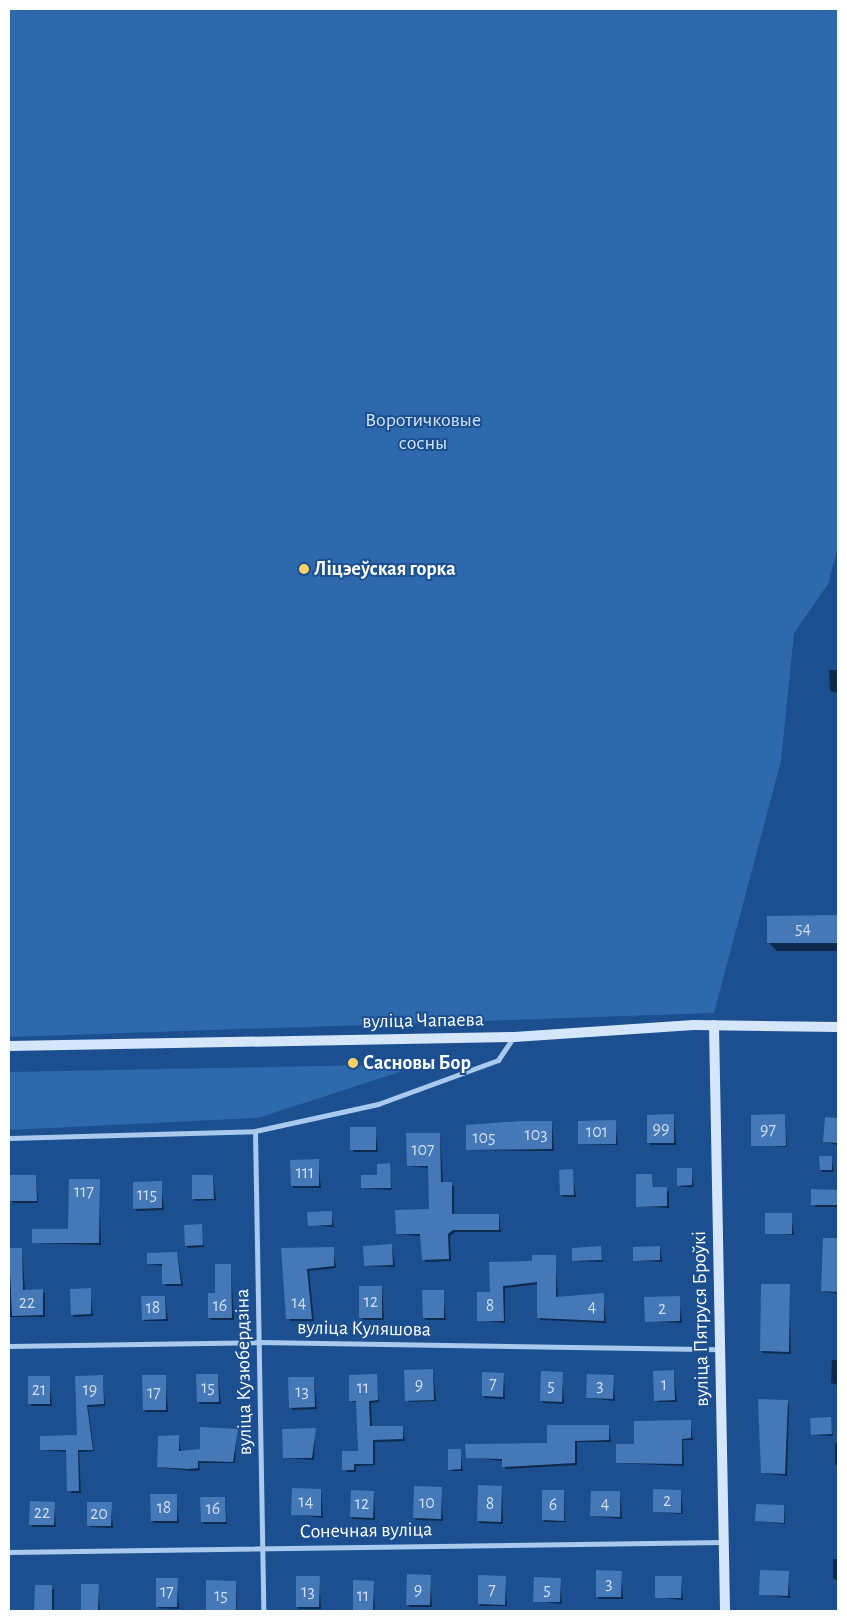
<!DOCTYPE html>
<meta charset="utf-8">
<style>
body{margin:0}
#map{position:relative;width:847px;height:1620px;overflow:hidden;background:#1b4f8f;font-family:"Alegreya Sans",sans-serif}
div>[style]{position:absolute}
.green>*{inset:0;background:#2e69ad}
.shadow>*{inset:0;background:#0007}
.building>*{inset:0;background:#4478b7}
.street>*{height:5px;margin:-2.5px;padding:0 2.5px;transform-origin:2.5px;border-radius:2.5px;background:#a9c9ee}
.secondary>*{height:10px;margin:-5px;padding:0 5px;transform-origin:5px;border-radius:5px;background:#d6e6fa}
.dots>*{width:14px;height:14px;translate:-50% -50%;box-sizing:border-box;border:2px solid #1b4f8f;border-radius:50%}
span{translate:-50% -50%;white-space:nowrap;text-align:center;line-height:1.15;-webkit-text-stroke:4px #1b4f8f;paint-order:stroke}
.number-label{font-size:18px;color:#d0dded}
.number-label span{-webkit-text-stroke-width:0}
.park-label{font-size:20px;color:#cfe3fa}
.poi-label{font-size:20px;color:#fff;font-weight:700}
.left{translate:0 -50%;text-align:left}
.street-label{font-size:20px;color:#fff}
.frame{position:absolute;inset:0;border:10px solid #fff;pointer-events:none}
</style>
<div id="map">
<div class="green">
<i style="clip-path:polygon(9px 9px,838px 9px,838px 546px,828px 584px,794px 633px,781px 761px,714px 1013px,9px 1037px)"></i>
<i style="clip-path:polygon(424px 1064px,258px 1118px,9px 1130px,9px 1072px)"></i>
</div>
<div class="shadow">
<i style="clip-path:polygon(829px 670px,838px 670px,838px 693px,830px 691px)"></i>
<i style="clip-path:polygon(768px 917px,838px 917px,838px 951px,777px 951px,769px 943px)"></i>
<i style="clip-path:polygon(674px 1116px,676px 1145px,651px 1145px,649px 1143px)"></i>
<i style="clip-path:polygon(785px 1116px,787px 1147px,752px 1145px)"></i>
<i style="clip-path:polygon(826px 1118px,838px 1119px,838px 1145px,825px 1142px)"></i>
<i style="clip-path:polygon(552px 1122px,554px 1151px,467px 1150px)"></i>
<i style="clip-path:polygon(615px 1122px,618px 1145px,579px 1144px)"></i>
<i style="clip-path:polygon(375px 1128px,378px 1152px,354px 1152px,352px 1149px)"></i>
<i style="clip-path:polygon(440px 1134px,443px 1183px,454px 1186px,454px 1216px,499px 1215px,501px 1232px,455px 1232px,450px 1236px,451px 1261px,425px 1262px,422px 1236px,397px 1234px,430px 1210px,430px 1168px,408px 1166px)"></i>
<i style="clip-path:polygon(831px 1157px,834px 1172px,823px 1172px,821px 1170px)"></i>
<i style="clip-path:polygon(318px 1161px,321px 1188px,294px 1188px,292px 1186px)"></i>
<i style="clip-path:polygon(389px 1165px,392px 1190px,362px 1188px,379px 1176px)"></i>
<i style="clip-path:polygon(691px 1169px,694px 1187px,681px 1187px,679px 1185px)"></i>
<i style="clip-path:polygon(572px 1171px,576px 1197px,564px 1197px,561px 1195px)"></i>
<i style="clip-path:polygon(652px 1175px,654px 1189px,669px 1191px,669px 1208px,638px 1206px)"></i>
<i style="clip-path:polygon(36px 1176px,38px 1203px,14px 1203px,11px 1201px)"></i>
<i style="clip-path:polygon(213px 1176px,216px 1200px,196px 1201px,193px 1198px)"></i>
<i style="clip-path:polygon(99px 1180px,101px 1245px,34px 1243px,69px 1231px)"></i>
<i style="clip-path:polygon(161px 1183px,164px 1210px,137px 1211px,134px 1208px)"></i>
<i style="clip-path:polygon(813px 1191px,838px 1191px,838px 1207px,815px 1207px)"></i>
<i style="clip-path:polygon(331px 1212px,334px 1227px,309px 1225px)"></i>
<i style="clip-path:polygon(791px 1214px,794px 1235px,767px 1233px)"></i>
<i style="clip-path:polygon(201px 1225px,204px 1247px,188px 1248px,186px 1246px)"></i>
<i style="clip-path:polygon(824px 1239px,838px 1239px,838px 1294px,823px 1291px)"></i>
<i style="clip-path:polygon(392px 1245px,395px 1267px,365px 1266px)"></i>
<i style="clip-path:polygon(660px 1247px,662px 1262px,634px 1260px)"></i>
<i style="clip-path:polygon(333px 1248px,336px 1268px,309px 1271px,314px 1321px,290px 1321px,282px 1250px)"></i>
<i style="clip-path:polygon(601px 1248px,603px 1262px,574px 1261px)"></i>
<i style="clip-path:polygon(22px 1249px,25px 1291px,45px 1293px,45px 1317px,9px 1317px,9px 1250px)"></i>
<i style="clip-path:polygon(177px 1253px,183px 1286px,166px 1286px,163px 1266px,148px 1264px)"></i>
<i style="clip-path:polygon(555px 1256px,558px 1298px,603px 1294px,606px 1323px,540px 1320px,538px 1284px,505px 1288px,505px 1323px,479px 1320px,491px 1293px,533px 1262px)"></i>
<i style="clip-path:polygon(231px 1265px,234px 1320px,212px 1320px,209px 1318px)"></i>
<i style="clip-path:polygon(789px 1285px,791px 1354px,763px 1353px,761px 1351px)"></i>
<i style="clip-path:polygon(382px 1287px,384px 1320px,363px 1320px,361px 1318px)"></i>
<i style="clip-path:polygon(90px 1290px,93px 1316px,74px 1317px,72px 1314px)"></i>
<i style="clip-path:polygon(443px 1291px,446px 1320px,426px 1320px,424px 1318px)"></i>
<i style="clip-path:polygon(165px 1297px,168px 1321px,145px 1321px,143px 1319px)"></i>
<i style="clip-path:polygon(679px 1298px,682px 1323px,646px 1321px)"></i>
<i style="clip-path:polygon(832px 1360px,838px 1360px,838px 1385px,831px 1383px)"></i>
<i style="clip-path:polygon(433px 1370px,436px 1401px,409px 1402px,407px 1400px)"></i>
<i style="clip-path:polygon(674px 1371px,677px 1402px,658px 1402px,655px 1400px)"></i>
<i style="clip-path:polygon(562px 1373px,564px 1404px,544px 1403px,541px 1401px)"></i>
<i style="clip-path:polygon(504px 1374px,505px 1399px,485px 1398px,483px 1396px)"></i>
<i style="clip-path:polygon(218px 1375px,221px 1404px,201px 1404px,198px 1402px)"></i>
<i style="clip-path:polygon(103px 1376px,105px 1406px,88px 1407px,94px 1451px,79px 1452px,81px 1493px,71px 1493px,68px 1452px,41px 1450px,79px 1436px,77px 1377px)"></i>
<i style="clip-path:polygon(165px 1376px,168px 1412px,147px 1412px,144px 1410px)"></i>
<i style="clip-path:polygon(376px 1376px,379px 1402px,371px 1403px,372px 1428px,403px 1428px,405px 1441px,375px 1442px,375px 1465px,356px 1466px,356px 1472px,346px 1472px,359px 1452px,358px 1403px,351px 1401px)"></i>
<i style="clip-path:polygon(613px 1376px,615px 1401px,587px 1398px)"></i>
<i style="clip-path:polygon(49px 1377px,52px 1406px,32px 1406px,29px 1404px)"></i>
<i style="clip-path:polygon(314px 1378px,317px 1409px,293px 1410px,291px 1408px)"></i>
<i style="clip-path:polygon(759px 1401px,789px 1404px,787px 1476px,762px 1473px)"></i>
<i style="clip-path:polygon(830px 1419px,833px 1436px,812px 1435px)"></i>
<i style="clip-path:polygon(690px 1422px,693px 1440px,683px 1440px,684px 1466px,617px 1463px,636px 1446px)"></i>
<i style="clip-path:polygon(609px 1427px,611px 1442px,577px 1442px,577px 1465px,506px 1469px,503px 1461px,467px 1457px,548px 1444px)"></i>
<i style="clip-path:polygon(315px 1430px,314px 1460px,284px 1458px)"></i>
<i style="clip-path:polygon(237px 1431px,235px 1463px,199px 1463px,200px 1470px,191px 1471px,158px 1467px,178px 1436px,181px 1452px,202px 1450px)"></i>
<i style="clip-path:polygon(835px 1443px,838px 1443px,838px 1466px,835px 1464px)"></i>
<i style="clip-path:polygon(460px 1450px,463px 1471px,452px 1471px,450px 1469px)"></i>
<i style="clip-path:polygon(502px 1487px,503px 1524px,480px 1523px,478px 1521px)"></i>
<i style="clip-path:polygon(441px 1488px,443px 1521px,417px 1520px,414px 1518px)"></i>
<i style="clip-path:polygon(321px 1490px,323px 1518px,293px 1514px)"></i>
<i style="clip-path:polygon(564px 1491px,565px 1522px,545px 1522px,543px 1520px)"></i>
<i style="clip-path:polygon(681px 1491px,683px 1514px,654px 1512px)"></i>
<i style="clip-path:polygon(374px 1492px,375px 1520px,353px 1519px,351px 1517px)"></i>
<i style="clip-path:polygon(620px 1493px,622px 1519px,592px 1516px)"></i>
<i style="clip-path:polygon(176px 1495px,179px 1523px,154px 1523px,152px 1521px)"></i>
<i style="clip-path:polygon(225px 1498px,227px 1524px,205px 1524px,202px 1522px)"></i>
<i style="clip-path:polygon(54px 1503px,56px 1527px,33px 1527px,30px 1524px)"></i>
<i style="clip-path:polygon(111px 1504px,113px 1528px,90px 1527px,88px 1525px)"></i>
<i style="clip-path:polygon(784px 1506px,785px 1524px,757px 1521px)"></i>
<i style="clip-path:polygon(833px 1559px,838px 1559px,838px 1581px,833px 1578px)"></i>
<i style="clip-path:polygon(621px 1572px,623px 1599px,599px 1599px,597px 1596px)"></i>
<i style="clip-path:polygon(788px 1572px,790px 1598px,761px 1594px)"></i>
<i style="clip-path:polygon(430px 1576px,432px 1607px,410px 1607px,407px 1604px)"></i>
<i style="clip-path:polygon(505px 1577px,507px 1606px,481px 1606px,479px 1604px)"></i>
<i style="clip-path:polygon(319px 1578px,321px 1609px,299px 1609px,297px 1606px)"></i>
<i style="clip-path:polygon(681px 1578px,683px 1600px,656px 1597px)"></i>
<i style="clip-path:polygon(177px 1579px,179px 1609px,159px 1608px,157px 1606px)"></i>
<i style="clip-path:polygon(560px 1579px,562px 1604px,535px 1601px)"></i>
<i style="clip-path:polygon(208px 1581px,236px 1582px,237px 1611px,207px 1611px)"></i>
<i style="clip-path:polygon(373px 1582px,375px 1611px,354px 1611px)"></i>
<i style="clip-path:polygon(36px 1586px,54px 1589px,54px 1611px,36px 1611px)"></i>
<i style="clip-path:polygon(98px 1586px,100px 1611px,83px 1611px,82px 1610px)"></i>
</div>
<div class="building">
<i style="clip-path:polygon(838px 915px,838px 943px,767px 943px,767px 916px)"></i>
<i style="clip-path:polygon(674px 1114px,674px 1143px,647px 1143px,647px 1115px)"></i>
<i style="clip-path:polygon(785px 1114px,786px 1146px,751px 1146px,751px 1115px)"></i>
<i style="clip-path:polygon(825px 1117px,838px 1118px,838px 1143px,823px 1142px)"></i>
<i style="clip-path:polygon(616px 1120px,616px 1144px,578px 1144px,578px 1121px)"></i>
<i style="clip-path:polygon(520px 1121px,552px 1121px,552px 1149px,466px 1150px,466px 1125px)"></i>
<i style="clip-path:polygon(350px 1127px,376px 1127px,376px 1150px,350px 1150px)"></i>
<i style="clip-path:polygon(406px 1133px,440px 1133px,441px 1182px,452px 1182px,452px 1214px,499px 1214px,499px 1230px,453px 1230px,448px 1234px,449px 1259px,422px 1260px,420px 1234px,396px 1234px,395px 1210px,429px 1209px,428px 1166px,407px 1166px)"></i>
<i style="clip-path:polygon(819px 1156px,832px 1156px,832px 1170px,820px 1170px)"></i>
<i style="clip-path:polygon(319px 1159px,319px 1186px,291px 1186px,290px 1160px)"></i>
<i style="clip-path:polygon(390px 1163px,391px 1188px,361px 1188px,361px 1175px,377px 1175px,377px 1164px)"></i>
<i style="clip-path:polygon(677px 1168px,692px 1168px,692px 1185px,677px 1186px)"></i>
<i style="clip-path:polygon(573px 1169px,574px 1195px,560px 1195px,559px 1170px)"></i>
<i style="clip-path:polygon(636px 1174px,652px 1174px,653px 1187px,667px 1187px,667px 1206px,636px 1207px)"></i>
<i style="clip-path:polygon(10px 1175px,36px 1175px,37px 1201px,10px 1201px)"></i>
<i style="clip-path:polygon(192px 1175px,213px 1175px,214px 1199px,192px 1199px)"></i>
<i style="clip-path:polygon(69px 1179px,100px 1179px,99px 1243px,32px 1243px,32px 1229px,68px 1229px)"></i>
<i style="clip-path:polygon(162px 1181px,162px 1208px,133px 1209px,133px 1182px)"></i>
<i style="clip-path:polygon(811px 1189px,838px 1190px,838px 1205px,811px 1205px)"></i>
<i style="clip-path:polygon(332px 1211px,332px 1225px,308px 1226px,307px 1212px)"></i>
<i style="clip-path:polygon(765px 1213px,792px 1213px,792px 1234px,765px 1234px)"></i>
<i style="clip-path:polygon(202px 1224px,203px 1245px,185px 1246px,184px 1225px)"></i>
<i style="clip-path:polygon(823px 1238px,838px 1238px,838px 1292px,821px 1291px)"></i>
<i style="clip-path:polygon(392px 1244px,393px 1265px,364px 1266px,363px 1246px)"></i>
<i style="clip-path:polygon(601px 1246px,602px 1260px,572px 1261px,572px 1248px)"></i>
<i style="clip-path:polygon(660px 1246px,660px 1260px,633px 1261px,633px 1247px)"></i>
<i style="clip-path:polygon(334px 1247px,334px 1266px,307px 1269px,312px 1319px,286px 1319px,281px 1248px)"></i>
<i style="clip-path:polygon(9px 1248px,22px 1248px,23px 1290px,43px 1289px,43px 1315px,12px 1316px)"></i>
<i style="clip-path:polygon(177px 1252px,181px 1284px,162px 1284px,162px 1264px,147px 1264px,147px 1253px)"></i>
<i style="clip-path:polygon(532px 1255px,556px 1255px,556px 1297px,604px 1293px,604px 1321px,537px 1318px,537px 1282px,503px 1286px,504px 1321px,477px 1321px,477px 1292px,490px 1292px,489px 1262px,532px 1261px)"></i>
<i style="clip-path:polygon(215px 1264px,231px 1264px,232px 1318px,208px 1318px,208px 1293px,215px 1293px)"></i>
<i style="clip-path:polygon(761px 1284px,790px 1284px,789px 1352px,760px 1351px)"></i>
<i style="clip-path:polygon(359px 1286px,382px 1286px,382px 1318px,359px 1318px)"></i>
<i style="clip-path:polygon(91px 1288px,91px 1314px,71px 1315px,70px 1289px)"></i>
<i style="clip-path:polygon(422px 1290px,444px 1290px,444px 1318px,423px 1318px)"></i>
<i style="clip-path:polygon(141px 1296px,165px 1296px,166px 1319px,142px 1320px)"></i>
<i style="clip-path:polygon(680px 1296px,680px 1321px,645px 1322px,644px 1297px)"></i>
<i style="clip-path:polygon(433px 1369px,434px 1400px,405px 1401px,404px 1370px)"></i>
<i style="clip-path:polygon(674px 1370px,675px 1400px,654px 1401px,653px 1371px)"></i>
<i style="clip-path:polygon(541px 1371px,563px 1372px,562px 1402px,540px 1401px)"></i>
<i style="clip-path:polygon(482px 1372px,504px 1373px,503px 1397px,482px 1396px)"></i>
<i style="clip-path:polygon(196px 1374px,218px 1374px,219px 1402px,197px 1402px)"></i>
<i style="clip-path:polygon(377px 1374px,378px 1400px,369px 1401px,370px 1426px,403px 1426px,403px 1439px,373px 1440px,373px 1464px,354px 1464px,354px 1470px,342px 1470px,342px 1451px,358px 1451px,356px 1401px,349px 1401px,349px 1375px)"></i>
<i style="clip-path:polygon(587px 1374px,614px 1375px,613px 1399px,586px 1398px)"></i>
<i style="clip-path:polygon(103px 1375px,104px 1404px,87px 1405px,93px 1450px,78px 1450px,79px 1491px,67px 1491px,66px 1450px,40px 1450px,40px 1436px,77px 1435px,75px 1376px)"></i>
<i style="clip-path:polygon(142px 1375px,166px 1375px,166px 1410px,143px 1410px)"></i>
<i style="clip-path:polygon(28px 1376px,50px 1376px,50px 1404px,28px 1404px)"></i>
<i style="clip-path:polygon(288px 1377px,314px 1377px,315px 1407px,289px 1408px)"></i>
<i style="clip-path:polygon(758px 1399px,788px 1400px,785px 1474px,761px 1473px)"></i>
<i style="clip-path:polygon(831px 1417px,832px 1434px,811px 1435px,810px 1418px)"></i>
<i style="clip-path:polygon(691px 1420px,691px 1438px,682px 1439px,682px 1464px,616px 1463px,616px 1444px,634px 1444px,634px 1421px)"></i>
<i style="clip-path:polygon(547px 1425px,609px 1425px,609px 1440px,575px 1441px,575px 1463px,502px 1467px,502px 1459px,466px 1458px,465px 1444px,547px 1443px)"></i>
<i style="clip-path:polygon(200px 1427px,238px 1429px,233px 1462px,198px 1461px,198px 1468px,188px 1469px,157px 1467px,158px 1436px,179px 1435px,179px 1451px,200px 1449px)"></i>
<i style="clip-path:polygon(316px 1428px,312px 1458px,283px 1458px,282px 1429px)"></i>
<i style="clip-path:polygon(448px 1449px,461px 1449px,461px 1469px,448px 1470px)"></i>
<i style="clip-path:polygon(478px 1485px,502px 1486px,501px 1522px,477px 1521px)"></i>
<i style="clip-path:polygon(414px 1486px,442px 1487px,441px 1519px,413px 1518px)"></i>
<i style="clip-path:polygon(292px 1488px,321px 1489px,321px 1516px,291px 1515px)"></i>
<i style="clip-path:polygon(653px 1489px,681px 1490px,681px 1513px,653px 1512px)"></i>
<i style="clip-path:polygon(351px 1490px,374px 1491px,373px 1518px,350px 1517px)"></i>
<i style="clip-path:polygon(542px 1490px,564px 1490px,564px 1521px,542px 1520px)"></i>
<i style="clip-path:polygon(591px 1491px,620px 1491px,620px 1517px,590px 1516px)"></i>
<i style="clip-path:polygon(150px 1494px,177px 1494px,177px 1521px,151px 1521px)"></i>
<i style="clip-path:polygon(200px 1497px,225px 1497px,226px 1522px,201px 1522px)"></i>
<i style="clip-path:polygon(30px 1501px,55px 1502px,54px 1525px,29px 1525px)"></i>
<i style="clip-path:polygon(87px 1502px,112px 1502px,111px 1526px,87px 1526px)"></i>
<i style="clip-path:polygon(756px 1504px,784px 1505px,784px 1523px,755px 1521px)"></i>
<i style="clip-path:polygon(596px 1570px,622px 1571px,621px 1597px,596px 1597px)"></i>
<i style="clip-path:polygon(760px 1570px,789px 1571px,788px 1596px,759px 1595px)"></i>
<i style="clip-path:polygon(407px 1574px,431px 1575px,430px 1605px,406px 1605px)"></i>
<i style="clip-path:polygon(478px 1575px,506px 1576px,505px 1605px,478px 1604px)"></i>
<i style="clip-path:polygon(296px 1576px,320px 1576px,319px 1607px,296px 1607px)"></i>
<i style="clip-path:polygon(655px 1576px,682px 1576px,681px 1598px,655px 1598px)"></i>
<i style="clip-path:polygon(534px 1577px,561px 1578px,560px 1602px,533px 1602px)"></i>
<i style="clip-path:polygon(156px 1578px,178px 1578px,177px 1607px,156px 1607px)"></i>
<i style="clip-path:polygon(206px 1580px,236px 1581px,236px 1611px,206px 1611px)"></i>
<i style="clip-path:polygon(353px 1580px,374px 1581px,373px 1611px,353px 1611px)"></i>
<i style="clip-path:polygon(81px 1584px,99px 1584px,98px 1611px,81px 1611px)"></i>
<i style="clip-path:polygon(35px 1585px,52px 1585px,52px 1611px,34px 1611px)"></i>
</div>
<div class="street">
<i style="left:255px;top:1131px;width:480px;rotate:89deg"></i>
<i style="left:9px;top:1138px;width:246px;rotate:-1.6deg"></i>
<i style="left:255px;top:1131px;width:126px;rotate:-12.4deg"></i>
<i style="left:378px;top:1104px;width:128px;rotate:-20.1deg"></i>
<i style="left:498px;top:1060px;width:27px;rotate:-56deg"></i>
<i style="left:9px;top:1346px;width:250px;rotate:-0.9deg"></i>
<i style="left:259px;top:1342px;width:460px;rotate:0.9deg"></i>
<i style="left:9px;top:1552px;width:714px;rotate:-0.8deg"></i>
</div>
<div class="secondary">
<i style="left:714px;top:1025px;width:586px;rotate:88.92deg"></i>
<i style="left:9px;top:1046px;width:505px;rotate:-1.02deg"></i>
<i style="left:514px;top:1037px;width:180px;rotate:-3.8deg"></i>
<i style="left:694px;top:1025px;width:144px;rotate:0.8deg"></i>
</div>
<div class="dots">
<i style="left:304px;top:569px;background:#ffd166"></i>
<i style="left:353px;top:1063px;background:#ffd166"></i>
</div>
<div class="number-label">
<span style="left:803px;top:929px">54</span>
<span style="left:661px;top:1129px">99</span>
<span style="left:768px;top:1130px">97</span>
<span style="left:597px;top:1132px">101</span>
<span style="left:536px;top:1135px">103</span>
<span style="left:484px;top:1138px">105</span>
<span style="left:423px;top:1150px">107</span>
<span style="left:305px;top:1173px">111</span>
<span style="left:84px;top:1192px">117</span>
<span style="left:147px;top:1195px">115</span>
<span style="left:371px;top:1302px">12</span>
<span style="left:27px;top:1303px">22</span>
<span style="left:299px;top:1303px">14</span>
<span style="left:220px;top:1306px">16</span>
<span style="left:490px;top:1306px">8</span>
<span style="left:592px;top:1307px">4</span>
<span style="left:153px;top:1308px">18</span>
<span style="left:662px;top:1309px">2</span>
<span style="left:493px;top:1384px">7</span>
<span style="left:419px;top:1385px">9</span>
<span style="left:664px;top:1385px">1</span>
<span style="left:551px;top:1386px">5</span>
<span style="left:600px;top:1386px">3</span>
<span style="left:208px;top:1388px">15</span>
<span style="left:363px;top:1388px">11</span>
<span style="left:39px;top:1390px">21</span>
<span style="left:90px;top:1390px">19</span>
<span style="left:302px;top:1392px">13</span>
<span style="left:154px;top:1393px">17</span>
<span style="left:667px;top:1501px">2</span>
<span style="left:306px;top:1502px">14</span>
<span style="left:427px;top:1503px">10</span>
<span style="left:362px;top:1504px">12</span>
<span style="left:490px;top:1504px">8</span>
<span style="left:605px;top:1504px">4</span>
<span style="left:553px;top:1505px">6</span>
<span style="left:164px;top:1508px">18</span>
<span style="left:213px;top:1509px">16</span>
<span style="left:42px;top:1513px">22</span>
<span style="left:99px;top:1514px">20</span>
<span style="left:609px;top:1584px">3</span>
<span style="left:418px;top:1590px">9</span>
<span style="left:492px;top:1590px">7</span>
<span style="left:547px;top:1590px">5</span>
<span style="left:167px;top:1592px">17</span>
<span style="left:308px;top:1592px">13</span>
<span style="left:221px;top:1596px">15</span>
<span style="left:363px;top:1596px">11</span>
</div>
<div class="park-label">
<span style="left:423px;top:432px">Воротичковые<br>сосны</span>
</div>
<div class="poi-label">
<span class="left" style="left:314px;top:569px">Ліцэеўская горка</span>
<span class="left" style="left:363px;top:1063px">Сасновы Бор</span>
</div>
<div class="street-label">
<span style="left:423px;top:1021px;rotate:-1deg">вуліца Чапаева</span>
<span style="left:701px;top:1319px;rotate:-91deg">вуліца Пятруся Броўкі</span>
<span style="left:364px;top:1329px;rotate:1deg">вуліца Куляшова</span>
<span style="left:244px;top:1372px;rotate:-91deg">вуліца Кузюбердзіна</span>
<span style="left:366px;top:1531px;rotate:-1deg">Сонечная вуліца</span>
</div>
<div class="frame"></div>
</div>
